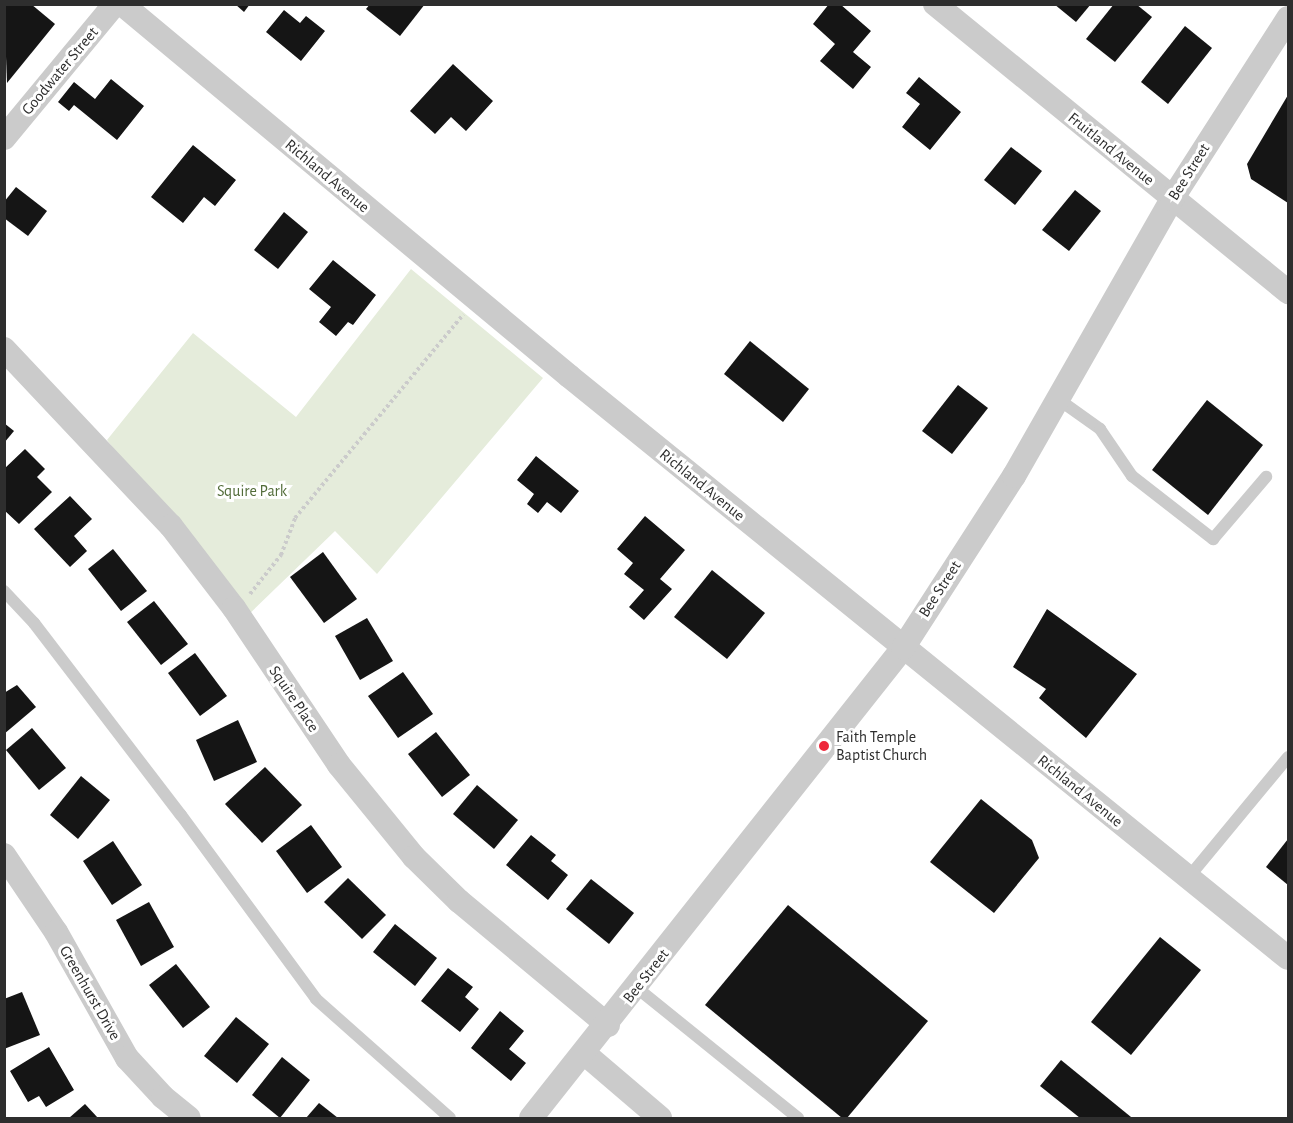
<!DOCTYPE html>
<style>
body{margin:0}
#map{position:relative;width:1293px;height:1123px;overflow:hidden;background:#fff;font-family:"Alegreya Sans",sans-serif}
div>[style]{position:absolute}
.green>*{inset:0;background:#e5ecdb}
.building>*{inset:0;background:#151515}
.path>*{height:4px;margin-top:-2px;transform-origin:0;background:repeating-linear-gradient(90deg,#cbcbcb 0 3px,transparent 0 6px)}
.lane>*{height:12px;margin:-6px;padding:0 6px;transform-origin:6px;border-radius:6px;background:#cbcbcb}
.street>*{height:24px;margin:-12px;padding:0 12px;transform-origin:12px;border-radius:12px;background:#cbcbcb}
.dots>*{width:16px;height:16px;translate:-50% -50%;box-sizing:border-box;border:3px solid #fff;border-radius:50%}
span{translate:-50% -50%;white-space:nowrap;text-align:center;line-height:1.15;-webkit-text-stroke:6px #fff;paint-order:stroke}
.street-label{font-size:16px;color:#2e2e2e}
.park-label{font-size:16px;color:#526c39}
.poi-label{font-size:16px;color:#2e2e2e}
.left{translate:0 -50%;text-align:left}
.frame{position:absolute;inset:0;border:6px solid #2e2e2e;pointer-events:none}
</style>
<div id="map">
<div class="green">
<i style="clip-path:polygon(411px 269px,543px 378px,377px 574px,335px 531px,244px 619px,107px 440px,193px 333px,296px 417px)"></i>
</div>
<div class="building">
<i style="clip-path:polygon(4px 4px,31px 4px,55px 24px,7px 83px)"></i>
<i style="clip-path:polygon(235px 4px,250px 4px,244px 12px)"></i>
<i style="clip-path:polygon(370px 4px,425px 4px,400px 36px,366px 9px)"></i>
<i style="clip-path:polygon(829px 4px,840px 4px,871px 31px,853px 52px,871px 67px,853px 89px,820px 61px,835px 44px,813px 24px)"></i>
<i style="clip-path:polygon(1054px 4px,1091px 4px,1076px 22px)"></i>
<i style="clip-path:polygon(1114px 4px,1136px 4px,1152px 17px,1115px 62px,1086px 39px)"></i>
<i style="clip-path:polygon(284px 10px,300px 23px,306px 16px,325px 31px,301px 61px,266px 32px)"></i>
<i style="clip-path:polygon(1185px 26px,1212px 48px,1168px 104px,1141px 82px)"></i>
<i style="clip-path:polygon(453px 64px,493px 101px,466px 131px,451px 117px,435px 134px,410px 111px)"></i>
<i style="clip-path:polygon(919px 77px,961px 112px,930px 150px,902px 127px,920px 104px,906px 93px)"></i>
<i style="clip-path:polygon(111px 79px,144px 106px,117px 140px,74px 105px,69px 111px,58px 102px,74px 82px,95px 99px)"></i>
<i style="clip-path:polygon(1288px 95px,1288px 203px,1251px 179px,1247px 164px)"></i>
<i style="clip-path:polygon(193px 145px,236px 180px,215px 206px,204px 197px,183px 223px,151px 197px)"></i>
<i style="clip-path:polygon(1011px 147px,1042px 171px,1015px 205px,984px 180px)"></i>
<i style="clip-path:polygon(16px 187px,47px 211px,28px 236px,4px 218px,4px 202px)"></i>
<i style="clip-path:polygon(1075px 190px,1101px 211px,1069px 251px,1042px 230px)"></i>
<i style="clip-path:polygon(284px 212px,308px 232px,278px 269px,254px 250px)"></i>
<i style="clip-path:polygon(333px 260px,376px 295px,353px 325px,348px 322px,336px 336px,319px 322px,331px 307px,309px 289px)"></i>
<i style="clip-path:polygon(750px 341px,809px 389px,783px 422px,724px 374px)"></i>
<i style="clip-path:polygon(958px 385px,988px 408px,952px 454px,922px 431px)"></i>
<i style="clip-path:polygon(1207px 400px,1263px 445px,1208px 515px,1152px 470px)"></i>
<i style="clip-path:polygon(4px 423px,14px 431px,4px 443px)"></i>
<i style="clip-path:polygon(25px 449px,45px 469px,37px 477px,52px 492px,19px 524px,4px 510px,4px 469px)"></i>
<i style="clip-path:polygon(536px 456px,579px 491px,561px 513px,547px 502px,538px 513px,527px 504px,534px 494px,517px 480px)"></i>
<i style="clip-path:polygon(70px 496px,92px 519px,74px 536px,87px 551px,70px 567px,34px 529px)"></i>
<i style="clip-path:polygon(645px 516px,685px 550px,660px 579px,672px 589px,644px 620px,629px 607px,644px 590px,624px 574px,633px 563px,617px 549px)"></i>
<i style="clip-path:polygon(113px 549px,147px 591px,121px 611px,88px 569px)"></i>
<i style="clip-path:polygon(323px 552px,357px 599px,324px 623px,290px 577px)"></i>
<i style="clip-path:polygon(712px 570px,765px 613px,727px 659px,674px 617px)"></i>
<i style="clip-path:polygon(154px 601px,188px 644px,161px 665px,127px 622px)"></i>
<i style="clip-path:polygon(1047px 609px,1137px 674px,1086px 738px,1039px 698px,1046px 689px,1013px 667px)"></i>
<i style="clip-path:polygon(367px 618px,393px 661px,360px 680px,335px 636px)"></i>
<i style="clip-path:polygon(195px 653px,227px 696px,200px 716px,168px 673px)"></i>
<i style="clip-path:polygon(403px 672px,433px 714px,398px 738px,368px 696px)"></i>
<i style="clip-path:polygon(17px 685px,36px 707px,4px 734px,4px 693px)"></i>
<i style="clip-path:polygon(238px 720px,257px 762px,214px 781px,196px 740px)"></i>
<i style="clip-path:polygon(32px 728px,66px 768px,39px 790px,6px 750px)"></i>
<i style="clip-path:polygon(436px 732px,470px 775px,442px 797px,408px 754px)"></i>
<i style="clip-path:polygon(265px 767px,302px 805px,262px 843px,225px 804px)"></i>
<i style="clip-path:polygon(81px 776px,110px 800px,78px 839px,50px 815px)"></i>
<i style="clip-path:polygon(477px 785px,518px 820px,494px 849px,453px 814px)"></i>
<i style="clip-path:polygon(981px 799px,1032px 840px,1039px 858px,994px 913px,930px 862px)"></i>
<i style="clip-path:polygon(311px 825px,342px 867px,307px 893px,276px 851px)"></i>
<i style="clip-path:polygon(531px 835px,556px 855px,551px 861px,568px 875px,548px 900px,506px 865px)"></i>
<i style="clip-path:polygon(1288px 839px,1288px 885px,1266px 867px)"></i>
<i style="clip-path:polygon(113px 841px,142px 885px,112px 905px,83px 861px)"></i>
<i style="clip-path:polygon(348px 878px,386px 915px,362px 939px,324px 902px)"></i>
<i style="clip-path:polygon(591px 879px,634px 913px,609px 944px,566px 909px)"></i>
<i style="clip-path:polygon(149px 902px,174px 947px,141px 966px,116px 920px)"></i>
<i style="clip-path:polygon(788px 905px,928px 1021px,847px 1118px,842px 1118px,705px 1005px)"></i>
<i style="clip-path:polygon(395px 924px,437px 958px,415px 986px,373px 952px)"></i>
<i style="clip-path:polygon(1160px 937px,1201px 970px,1131px 1055px,1091px 1022px)"></i>
<i style="clip-path:polygon(176px 964px,210px 1007px,183px 1028px,149px 985px)"></i>
<i style="clip-path:polygon(448px 968px,473px 987px,465px 997px,479px 1009px,460px 1032px,421px 1001px)"></i>
<i style="clip-path:polygon(22px 992px,40px 1035px,4px 1049px,4px 999px)"></i>
<i style="clip-path:polygon(500px 1011px,524px 1031px,509px 1049px,526px 1063px,511px 1081px,471px 1048px)"></i>
<i style="clip-path:polygon(236px 1017px,269px 1044px,237px 1083px,204px 1056px)"></i>
<i style="clip-path:polygon(49px 1047px,74px 1090px,46px 1107px,39px 1096px,28px 1102px,10px 1071px)"></i>
<i style="clip-path:polygon(282px 1057px,310px 1080px,280px 1118px,252px 1095px)"></i>
<i style="clip-path:polygon(1061px 1060px,1131px 1117px,1130px 1118px,1080px 1118px,1040px 1086px)"></i>
<i style="clip-path:polygon(319px 1103px,338px 1118px,306px 1118px)"></i>
<i style="clip-path:polygon(85px 1104px,98px 1118px,69px 1118px)"></i>
</div>
<div class="path">
<i style="left:250px;top:594px;width:50px;rotate:-51.5deg"></i>
<i style="left:281px;top:555px;width:40px;rotate:-69deg"></i>
<i style="left:295px;top:518px;width:264px;rotate:-50.4deg"></i>
</div>
<div class="lane">
<i style="left:1058px;top:399px;width:52px;rotate:35.5deg"></i>
<i style="left:1100px;top:429px;width:57px;rotate:55.8deg"></i>
<i style="left:1132px;top:476px;width:103px;rotate:37.9deg"></i>
<i style="left:1213px;top:539px;width:82px;rotate:-49.5deg"></i>
<i style="left:4px;top:591px;width:44px;rotate:46.8deg"></i>
<i style="left:34px;top:623px;width:242px;rotate:52.6deg"></i>
<i style="left:181px;top:815px;width:228px;rotate:53.7deg"></i>
<i style="left:316px;top:999px;width:179px;rotate:41.6deg"></i>
<i style="left:1188px;top:878px;width:157px;rotate:-50.4deg"></i>
<i style="left:637px;top:988px;width:207px;rotate:38.9deg"></i>
</div>
<div class="street">
<i style="left:122px;top:4px;width:582px;rotate:39.77deg"></i>
<i style="left:569px;top:376px;width:925px;rotate:38.99deg"></i>
<i style="left:935px;top:4px;width:456px;rotate:39.2deg"></i>
<i style="left:4px;top:138px;width:174px;rotate:-50.4deg"></i>
<i style="left:4px;top:349px;width:243px;rotate:46.7deg"></i>
<i style="left:171px;top:526px;width:103px;rotate:52.5deg"></i>
<i style="left:234px;top:608px;width:189px;rotate:56.2deg"></i>
<i style="left:339px;top:765px;width:119px;rotate:50.8deg"></i>
<i style="left:414px;top:857px;width:63px;rotate:44.4deg"></i>
<i style="left:459px;top:901px;width:194px;rotate:39.8deg"></i>
<i style="left:4px;top:855px;width:93px;rotate:56deg"></i>
<i style="left:56px;top:932px;width:145px;rotate:60.6deg"></i>
<i style="left:127px;top:1058px;width:53px;rotate:47.3deg"></i>
<i style="left:163px;top:1097px;width:33px;rotate:39deg"></i>
<i style="left:584px;top:1053px;width:100px;rotate:40.5deg"></i>
<i style="left:531px;top:1118px;width:599px;rotate:-51.64deg"></i>
<i style="left:903px;top:648px;width:205px;rotate:-57.2deg"></i>
<i style="left:1014px;top:476px;width:319px;rotate:-60.3deg"></i>
<i style="left:1172px;top:199px;width:215px;rotate:-57.3deg"></i>
</div>
<div class="dots">
<i style="left:824px;top:746px;background:#ee283b"></i>
</div>
<div class="street-label">
<span style="left:60px;top:71px;rotate:-50deg">Goodwater Street</span>
<span style="left:1111px;top:149px;rotate:39deg">Fruitland Avenue</span>
<span style="left:1189px;top:172px;rotate:-58deg">Bee Street</span>
<span style="left:327px;top:176px;rotate:40deg">Richland Avenue</span>
<span style="left:702px;top:485px;rotate:39deg">Richland Avenue</span>
<span style="left:940px;top:589px;rotate:-57deg">Bee Street</span>
<span style="left:294px;top:699px;rotate:56deg">Squire Place</span>
<span style="left:1080px;top:791px;rotate:39deg">Richland Avenue</span>
<span style="left:646px;top:976px;rotate:-52deg">Bee Street</span>
<span style="left:90px;top:993px;rotate:60deg">Greenhurst Drive</span>
</div>
<div class="park-label">
<span style="left:252px;top:491px">Squire Park</span>
</div>
<div class="poi-label">
<span class="left" style="left:836px;top:746px">Faith Temple<br>Baptist Church</span>
</div>
<div class="frame"></div>
</div>
